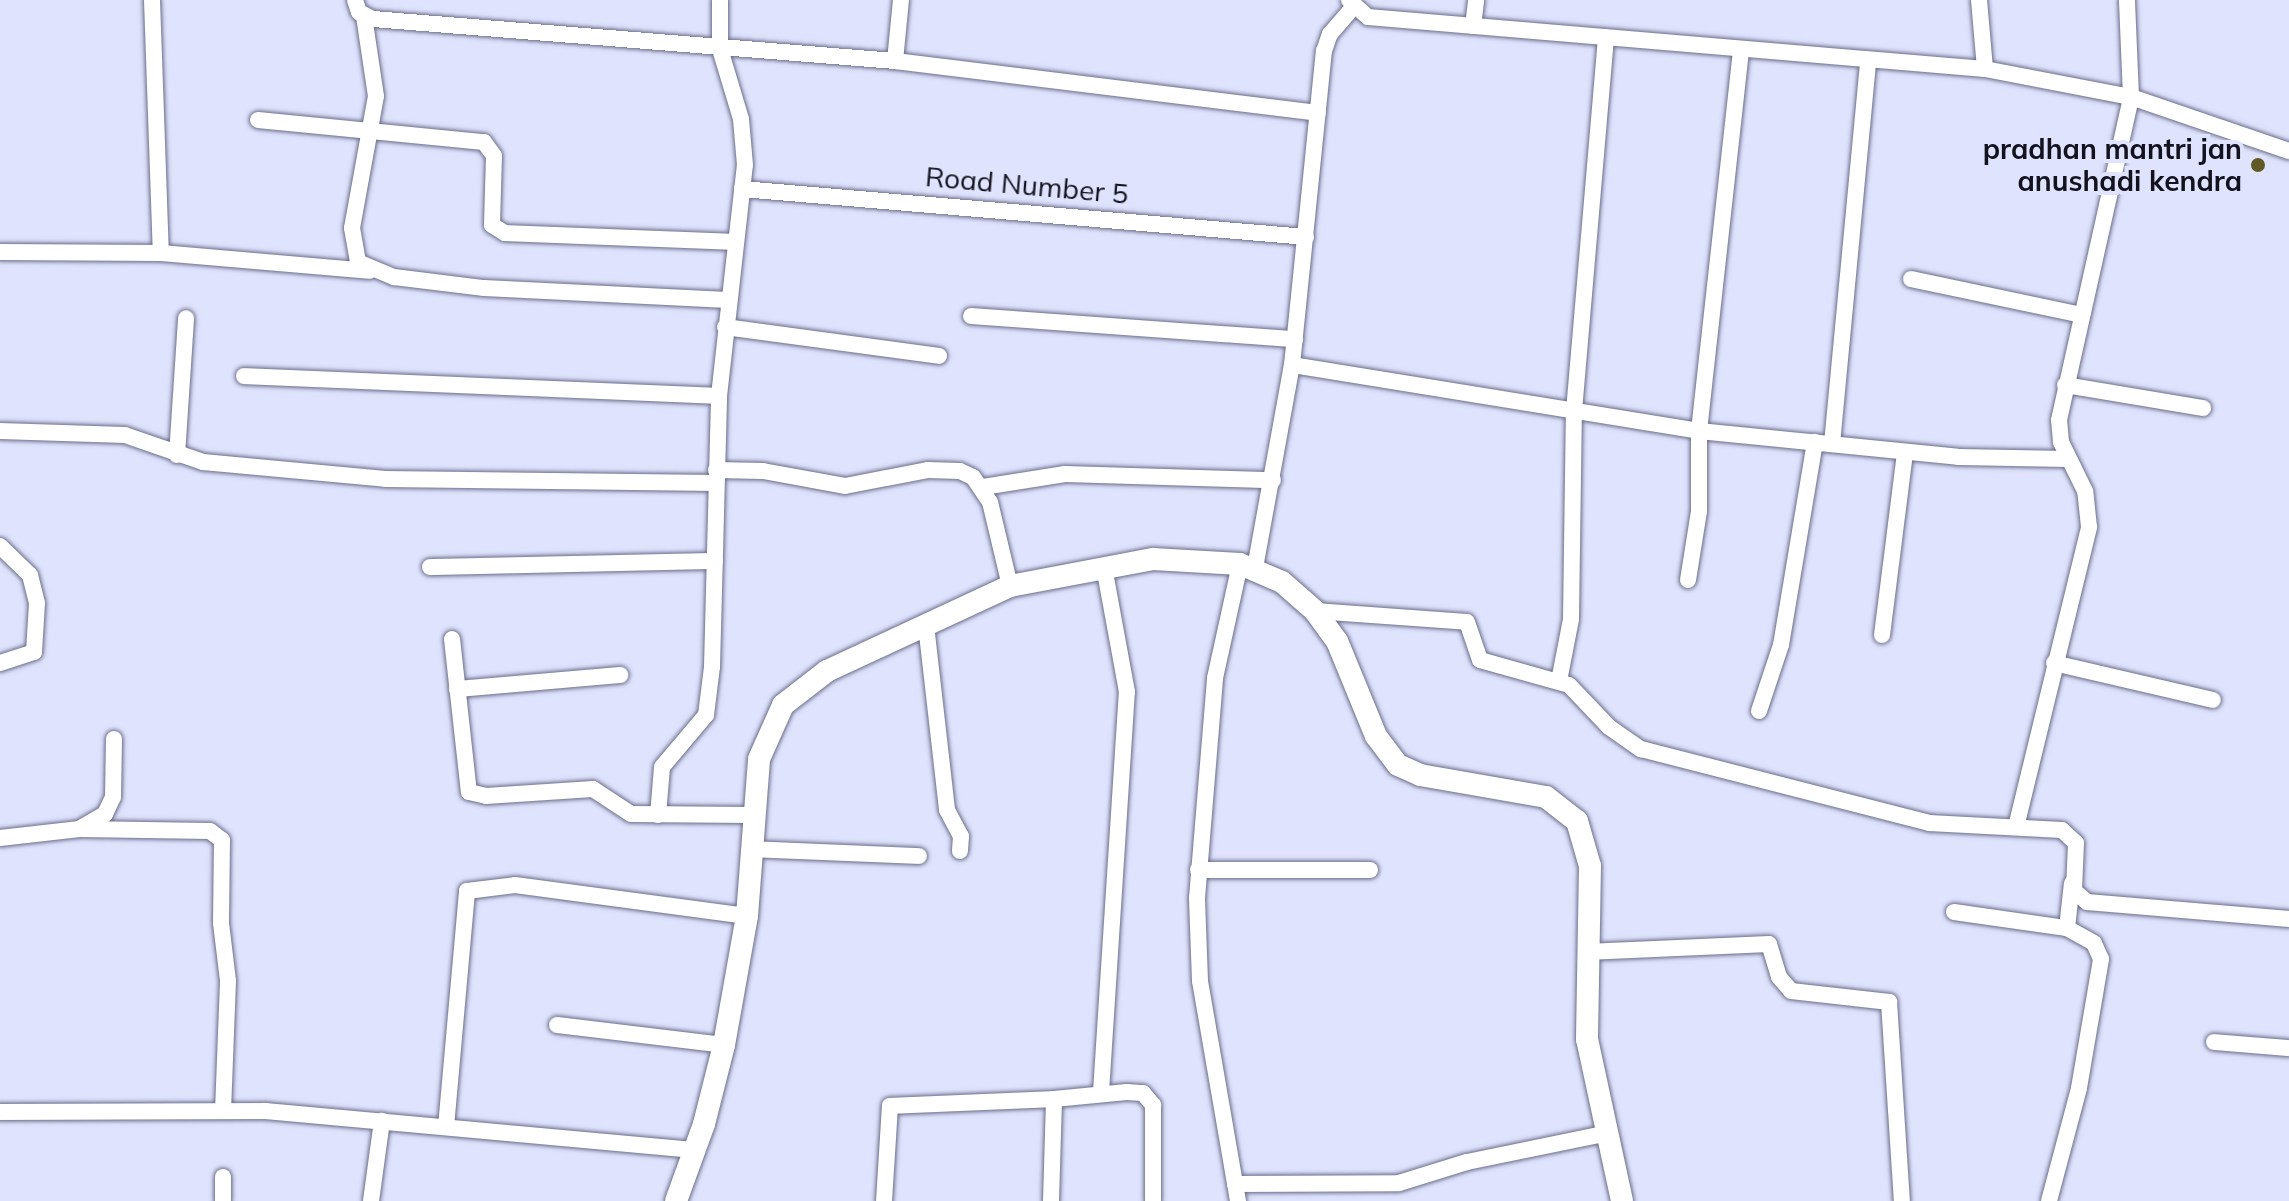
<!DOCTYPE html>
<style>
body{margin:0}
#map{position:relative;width:2289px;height:1201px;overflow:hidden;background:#dfe3fd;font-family:Mulish,sans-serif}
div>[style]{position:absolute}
.roads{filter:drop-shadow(0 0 2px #6a6d8a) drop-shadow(0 0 2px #6a6d8a)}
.street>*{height:16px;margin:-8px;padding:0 8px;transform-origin:8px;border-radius:8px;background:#fff}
.secondary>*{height:22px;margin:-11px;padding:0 11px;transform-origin:11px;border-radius:11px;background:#fff}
.dots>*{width:22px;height:22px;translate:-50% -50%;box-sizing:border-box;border:4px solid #dfe3fd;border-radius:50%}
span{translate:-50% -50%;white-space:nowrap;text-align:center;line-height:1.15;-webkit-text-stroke:8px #dfe3fd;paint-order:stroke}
.poi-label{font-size:28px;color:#12131e;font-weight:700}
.right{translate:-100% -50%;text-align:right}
.street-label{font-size:28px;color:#12131e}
</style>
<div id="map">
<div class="roads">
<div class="street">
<i style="left:152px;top:0;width:253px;rotate:88deg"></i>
<i style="left:355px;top:0;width:13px;rotate:72deg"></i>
<i style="left:359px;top:12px;width:16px;rotate:27deg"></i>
<i style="left:373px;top:19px;width:524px;rotate:4.6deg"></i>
<i style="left:895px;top:61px;width:426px;rotate:7deg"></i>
<i style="left:1349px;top:0;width:25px;rotate:42deg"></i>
<i style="left:1368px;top:17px;width:619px;rotate:4.82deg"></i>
<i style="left:1985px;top:69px;width:149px;rotate:10.9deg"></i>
<i style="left:2131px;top:97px;width:167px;rotate:18.9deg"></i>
<i style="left:1979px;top:0;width:69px;rotate:85deg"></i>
<i style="left:364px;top:16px;width:81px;rotate:81.5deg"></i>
<i style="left:376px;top:96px;width:134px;rotate:100.3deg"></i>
<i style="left:352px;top:228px;width:35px;rotate:80deg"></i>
<i style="left:358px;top:262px;width:39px;rotate:23deg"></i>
<i style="left:394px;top:277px;width:91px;rotate:7deg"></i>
<i style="left:484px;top:288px;width:244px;rotate:2.8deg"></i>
<i style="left:1473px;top:26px;width:26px;rotate:-83deg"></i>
<i style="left:895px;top:61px;width:61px;rotate:-84.4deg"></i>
<i style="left:258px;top:120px;width:227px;rotate:5.6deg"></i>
<i style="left:484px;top:142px;width:17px;rotate:54deg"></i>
<i style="left:494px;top:156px;width:69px;rotate:91.7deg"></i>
<i style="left:492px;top:225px;width:15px;rotate:32deg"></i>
<i style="left:505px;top:233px;width:231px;rotate:2.2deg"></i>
<i style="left:742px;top:189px;width:566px;rotate:4.86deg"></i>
<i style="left:0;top:252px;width:161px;rotate:0.4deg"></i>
<i style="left:161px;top:253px;width:209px;rotate:4.9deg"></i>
<i style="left:1911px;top:279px;width:175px;rotate:11.9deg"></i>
<i style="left:971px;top:316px;width:325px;rotate:4.1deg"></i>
<i style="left:725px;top:327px;width:216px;rotate:7.7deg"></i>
<i style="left:1292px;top:365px;width:412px;rotate:9.2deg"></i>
<i style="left:1699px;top:431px;width:260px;rotate:5.7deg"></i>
<i style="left:1958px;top:457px;width:110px;rotate:1deg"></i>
<i style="left:244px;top:376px;width:475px;rotate:2.4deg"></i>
<i style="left:2065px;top:385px;width:140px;rotate:9.5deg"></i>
<i style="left:0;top:431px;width:125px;rotate:1.8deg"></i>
<i style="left:125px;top:435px;width:83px;rotate:19.1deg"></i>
<i style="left:203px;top:462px;width:183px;rotate:5.3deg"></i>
<i style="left:385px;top:479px;width:331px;rotate:0.7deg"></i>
<i style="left:1832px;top:444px;width:386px;rotate:-84.6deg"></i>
<i style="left:177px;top:455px;width:137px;rotate:-86.2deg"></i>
<i style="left:716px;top:470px;width:47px;rotate:1.2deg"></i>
<i style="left:763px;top:471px;width:83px;rotate:10.4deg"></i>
<i style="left:845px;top:486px;width:85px;rotate:-10.9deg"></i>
<i style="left:928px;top:470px;width:32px;rotate:2deg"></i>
<i style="left:960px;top:471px;width:14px;rotate:25deg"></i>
<i style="left:973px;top:477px;width:30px;rotate:56deg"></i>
<i style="left:990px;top:502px;width:86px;rotate:76.6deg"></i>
<i style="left:983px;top:487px;width:83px;rotate:-9deg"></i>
<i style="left:1065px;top:474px;width:208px;rotate:1.7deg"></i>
<i style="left:0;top:546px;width:42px;rotate:44deg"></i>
<i style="left:30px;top:575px;width:29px;rotate:76deg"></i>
<i style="left:37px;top:603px;width:49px;rotate:93.5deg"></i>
<i style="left:34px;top:652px;width:36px;rotate:162deg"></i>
<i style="left:430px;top:567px;width:285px;rotate:-1.2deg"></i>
<i style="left:1255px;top:568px;width:206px;rotate:-79.7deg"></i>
<i style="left:1292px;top:365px;width:316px;rotate:-84.2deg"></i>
<i style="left:1324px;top:51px;width:18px;rotate:-71deg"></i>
<i style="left:1330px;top:34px;width:35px;rotate:-49deg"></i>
<i style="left:1688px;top:580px;width:70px;rotate:-80.9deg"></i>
<i style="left:1699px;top:511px;width:80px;rotate:-90deg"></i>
<i style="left:1699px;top:431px;width:383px;rotate:-83.7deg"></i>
<i style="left:1315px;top:611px;width:152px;rotate:4.1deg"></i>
<i style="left:1467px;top:622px;width:40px;rotate:71.1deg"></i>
<i style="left:1480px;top:660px;width:92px;rotate:15.7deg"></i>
<i style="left:1569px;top:685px;width:58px;rotate:46.4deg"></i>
<i style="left:1609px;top:727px;width:39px;rotate:35deg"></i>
<i style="left:1641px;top:749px;width:297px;rotate:14.4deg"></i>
<i style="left:1929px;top:823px;width:133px;rotate:3deg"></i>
<i style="left:2062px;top:830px;width:19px;rotate:43deg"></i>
<i style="left:2076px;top:843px;width:48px;rotate:92.4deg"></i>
<i style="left:2074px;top:891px;width:17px;rotate:40deg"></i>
<i style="left:2087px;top:902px;width:203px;rotate:4.8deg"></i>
<i style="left:926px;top:625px;width:186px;rotate:83.5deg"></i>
<i style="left:947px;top:810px;width:30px;rotate:62deg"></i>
<i style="left:961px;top:836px;width:15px;rotate:94deg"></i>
<i style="left:1882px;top:635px;width:184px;rotate:-82.8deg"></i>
<i style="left:452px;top:639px;width:154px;rotate:83.7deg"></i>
<i style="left:469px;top:792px;width:17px;rotate:13deg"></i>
<i style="left:486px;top:796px;width:107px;rotate:-3.7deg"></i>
<i style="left:593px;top:789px;width:45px;rotate:33.3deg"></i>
<i style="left:631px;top:814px;width:122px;rotate:0.5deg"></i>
<i style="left:2054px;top:663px;width:163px;rotate:13.1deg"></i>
<i style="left:1559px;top:681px;width:63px;rotate:-79deg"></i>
<i style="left:1571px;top:619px;width:208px;rotate:-89.2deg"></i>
<i style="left:1574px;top:411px;width:375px;rotate:-85.1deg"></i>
<i style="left:457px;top:689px;width:164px;rotate:-4.9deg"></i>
<i style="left:1759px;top:711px;width:70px;rotate:-71.6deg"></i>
<i style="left:1781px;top:645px;width:206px;rotate:-80.5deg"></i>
<i style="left:658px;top:815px;width:48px;rotate:-85.2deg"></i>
<i style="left:662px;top:767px;width:68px;rotate:-49.8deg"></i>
<i style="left:706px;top:715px;width:48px;rotate:-82.9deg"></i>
<i style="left:712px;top:667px;width:271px;rotate:-88.5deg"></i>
<i style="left:719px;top:396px;width:232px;rotate:-83.6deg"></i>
<i style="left:745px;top:165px;width:46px;rotate:-95deg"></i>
<i style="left:741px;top:119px;width:73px;rotate:-106.7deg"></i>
<i style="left:720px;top:49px;width:49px;rotate:-90deg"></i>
<i style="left:2016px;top:827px;width:309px;rotate:-76.3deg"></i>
<i style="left:2089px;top:527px;width:36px;rotate:-96deg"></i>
<i style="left:2085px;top:491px;width:55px;rotate:-116.1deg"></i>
<i style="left:2061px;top:442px;width:22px;rotate:-95deg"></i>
<i style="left:2059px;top:420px;width:331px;rotate:-77.4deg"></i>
<i style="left:2131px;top:97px;width:97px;rotate:-92.4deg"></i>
<i style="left:79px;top:829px;width:131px;rotate:0.9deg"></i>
<i style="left:210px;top:831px;width:15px;rotate:37deg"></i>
<i style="left:222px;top:840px;width:83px;rotate:90.7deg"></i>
<i style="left:221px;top:923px;width:58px;rotate:83.1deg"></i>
<i style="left:228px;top:981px;width:129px;rotate:92.2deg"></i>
<i style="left:0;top:838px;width:80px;rotate:-6.5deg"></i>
<i style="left:79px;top:829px;width:30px;rotate:-30deg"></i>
<i style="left:105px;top:814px;width:19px;rotate:-65deg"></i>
<i style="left:113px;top:797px;width:58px;rotate:-89deg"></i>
<i style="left:751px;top:849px;width:168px;rotate:2.4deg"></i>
<i style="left:1198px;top:870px;width:172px"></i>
<i style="left:1954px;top:912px;width:114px;rotate:8.1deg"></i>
<i style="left:1586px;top:952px;width:183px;rotate:-2.5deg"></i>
<i style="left:1769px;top:944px;width:34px;rotate:73deg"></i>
<i style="left:1779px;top:977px;width:18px;rotate:49deg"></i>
<i style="left:1791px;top:991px;width:99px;rotate:6.4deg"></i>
<i style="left:1889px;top:1002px;width:199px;rotate:86.3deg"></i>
<i style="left:557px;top:1025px;width:168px;rotate:6.8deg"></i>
<i style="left:2214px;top:1042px;width:75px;rotate:4.6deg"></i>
<i style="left:1101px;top:1092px;width:401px;rotate:-86.3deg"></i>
<i style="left:1127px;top:692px;width:127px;rotate:-100.4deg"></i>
<i style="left:0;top:1112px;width:265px;rotate:-0.2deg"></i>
<i style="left:265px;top:1111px;width:431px;rotate:5.2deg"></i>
<i style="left:446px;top:1127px;width:237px;rotate:-84.9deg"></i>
<i style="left:467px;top:891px;width:48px;rotate:-7.1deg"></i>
<i style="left:515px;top:885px;width:234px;rotate:7.6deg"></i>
<i style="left:1235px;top:1184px;width:164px;rotate:-0.3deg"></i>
<i style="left:1399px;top:1183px;width:71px;rotate:-17.2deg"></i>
<i style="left:1467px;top:1162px;width:140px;rotate:-11.6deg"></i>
<i style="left:223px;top:1201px;width:24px;rotate:-90deg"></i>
<i style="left:371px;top:1201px;width:81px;rotate:-82.2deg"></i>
<i style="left:884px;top:1201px;width:95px;rotate:-86.4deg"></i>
<i style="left:890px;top:1106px;width:164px;rotate:-2.4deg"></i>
<i style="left:1051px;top:1201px;width:102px;rotate:-88.3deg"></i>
<i style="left:1054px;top:1099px;width:73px;rotate:-5.5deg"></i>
<i style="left:1127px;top:1092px;width:16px;rotate:4deg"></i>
<i style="left:1143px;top:1093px;width:16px;rotate:50deg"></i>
<i style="left:1153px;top:1105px;width:96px;rotate:90deg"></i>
<i style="left:1238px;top:1201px;width:223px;rotate:-99.8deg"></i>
<i style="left:1200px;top:981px;width:83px;rotate:-92.1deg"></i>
<i style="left:1197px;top:898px;width:221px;rotate:-85.3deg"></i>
<i style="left:1215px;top:678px;width:117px;rotate:-77.6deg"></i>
<i style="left:2049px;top:1201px;width:117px;rotate:-75.1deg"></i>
<i style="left:2079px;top:1088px;width:131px;rotate:-80.3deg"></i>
<i style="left:2101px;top:959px;width:17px;rotate:-114deg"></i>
<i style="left:2094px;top:943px;width:31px;rotate:-151deg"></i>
<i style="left:2067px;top:928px;width:45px;rotate:-83.7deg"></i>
</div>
<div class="secondary">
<i style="left:676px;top:1201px;width:82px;rotate:-70deg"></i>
<i style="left:704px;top:1124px;width:81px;rotate:-75.8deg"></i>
<i style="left:724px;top:1045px;width:131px;rotate:-79.9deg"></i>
<i style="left:747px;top:916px;width:157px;rotate:-85.6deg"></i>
<i style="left:759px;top:759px;width:59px;rotate:-66deg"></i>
<i style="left:783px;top:705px;width:56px;rotate:-37.7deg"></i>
<i style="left:827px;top:671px;width:202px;rotate:-24.9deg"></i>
<i style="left:1010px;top:586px;width:146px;rotate:-10.7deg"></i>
<i style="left:1153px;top:559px;width:87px;rotate:3.3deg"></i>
<i style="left:1240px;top:564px;width:46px;rotate:23.2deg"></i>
<i style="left:1282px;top:582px;width:44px;rotate:41.3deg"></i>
<i style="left:1315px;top:611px;width:37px;rotate:54deg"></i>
<i style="left:1337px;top:641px;width:103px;rotate:67.7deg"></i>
<i style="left:1376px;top:736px;width:36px;rotate:53deg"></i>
<i style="left:1398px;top:765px;width:24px;rotate:24deg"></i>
<i style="left:1420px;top:775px;width:128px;rotate:9.9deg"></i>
<i style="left:1546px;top:797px;width:39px;rotate:38deg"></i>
<i style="left:1577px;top:821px;width:47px;rotate:73.9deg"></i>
<i style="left:1590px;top:866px;width:173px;rotate:91deg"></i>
<i style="left:1587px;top:1039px;width:166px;rotate:77.8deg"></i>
</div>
</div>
<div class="dots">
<i style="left:2258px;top:165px;background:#615925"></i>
</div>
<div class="poi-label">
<span class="right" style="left:2242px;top:165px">pradhan mantri jan<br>anushadi kendra</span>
</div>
<div class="street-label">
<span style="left:1027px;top:185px;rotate:5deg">Road Number 5</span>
</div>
</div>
